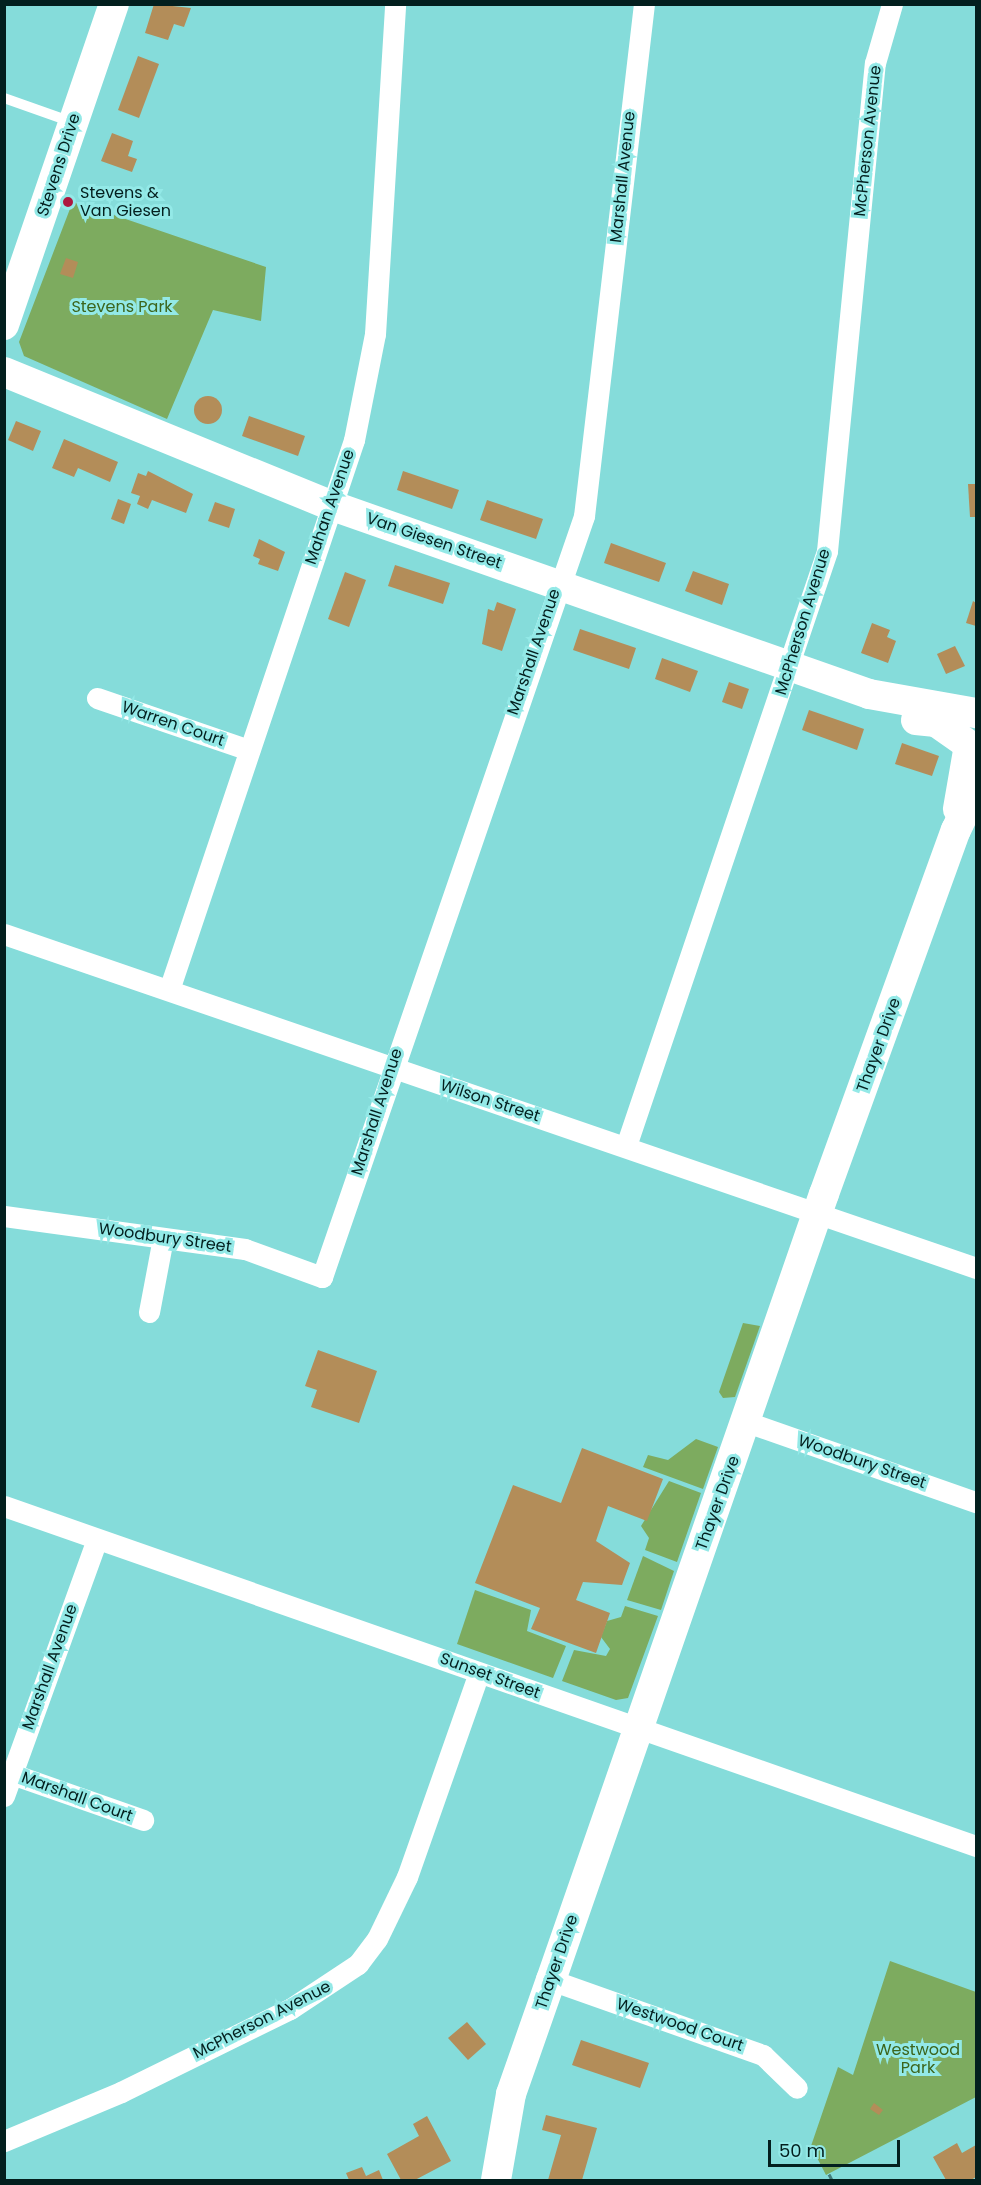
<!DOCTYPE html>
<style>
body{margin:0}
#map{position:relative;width:981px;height:2185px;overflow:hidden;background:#85dcda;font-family:Poppins,sans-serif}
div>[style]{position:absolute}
.green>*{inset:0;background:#7dab5f}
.building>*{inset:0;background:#b38d59}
.round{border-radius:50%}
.path>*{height:3px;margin-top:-1.5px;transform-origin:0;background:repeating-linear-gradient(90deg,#447e7d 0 6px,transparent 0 9px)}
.lane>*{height:10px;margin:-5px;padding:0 5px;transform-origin:5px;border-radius:5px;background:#fff}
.street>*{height:21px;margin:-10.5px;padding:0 10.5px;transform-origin:10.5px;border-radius:10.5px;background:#fff}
.secondary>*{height:30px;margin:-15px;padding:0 15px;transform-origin:15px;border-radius:15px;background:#fff}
.dots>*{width:16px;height:16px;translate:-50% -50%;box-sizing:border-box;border:3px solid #93e9e7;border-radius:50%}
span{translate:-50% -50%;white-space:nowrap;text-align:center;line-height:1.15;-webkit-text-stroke:6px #93e9e7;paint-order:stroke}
.street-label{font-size:16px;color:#031f1e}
.poi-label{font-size:16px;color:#031f1e}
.left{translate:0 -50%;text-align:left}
.park-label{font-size:16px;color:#3c651c}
.frame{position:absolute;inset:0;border:6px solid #031f1e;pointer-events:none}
.scale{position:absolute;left:768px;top:2140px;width:132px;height:27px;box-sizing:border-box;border:3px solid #031f1e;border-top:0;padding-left:8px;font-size:18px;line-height:21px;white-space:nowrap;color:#031f1e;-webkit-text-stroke:4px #93e9e7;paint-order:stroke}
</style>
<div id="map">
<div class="green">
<i style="clip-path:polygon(73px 201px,266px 267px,261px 321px,213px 310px,167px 419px,24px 356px,19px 342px)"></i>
<i style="clip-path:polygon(743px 1323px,760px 1326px,735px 1397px,723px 1398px,719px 1392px)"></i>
<i style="clip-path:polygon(696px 1439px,718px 1447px,703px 1489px,643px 1467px,648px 1455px,668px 1460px)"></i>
<i style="clip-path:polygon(669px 1481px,701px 1493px,677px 1562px,645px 1550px,649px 1538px,641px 1526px)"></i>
<i style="clip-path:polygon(643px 1556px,674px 1571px,661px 1610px,627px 1600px)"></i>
<i style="clip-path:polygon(475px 1590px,531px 1610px,527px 1631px,566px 1646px,553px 1678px,457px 1644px)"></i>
<i style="clip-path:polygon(625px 1606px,658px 1616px,628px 1698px,616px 1700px,562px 1681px,574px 1650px,606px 1656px,610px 1649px,601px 1637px,607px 1621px,621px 1617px)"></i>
<i style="clip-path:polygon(890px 1961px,976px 1992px,976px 2097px,826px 2175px,811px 2146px,838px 2067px,853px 2075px)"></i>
</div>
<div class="building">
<i style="clip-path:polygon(154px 4px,191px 8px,184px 27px,174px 24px,168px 40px,145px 33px)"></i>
<i style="clip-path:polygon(138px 56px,159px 64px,139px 118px,118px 110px)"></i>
<i style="clip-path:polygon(112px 133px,133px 141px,128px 156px,137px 159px,132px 172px,101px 161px)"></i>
<i style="clip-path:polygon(66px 258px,78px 262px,73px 278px,60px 274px)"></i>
<i class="round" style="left:194px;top:396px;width:28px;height:28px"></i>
<i style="clip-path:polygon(249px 416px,305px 436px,298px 456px,242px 436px)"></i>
<i style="clip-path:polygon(16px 421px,41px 431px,33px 451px,8px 440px)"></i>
<i style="clip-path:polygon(64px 439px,118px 462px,110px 482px,78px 468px,74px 477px,52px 468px)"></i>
<i style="clip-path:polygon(148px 471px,193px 494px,186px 513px,152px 500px,148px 509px,137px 504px,140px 496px,131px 493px,138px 473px,146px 476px)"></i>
<i style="clip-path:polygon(403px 471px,459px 490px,452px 509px,397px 490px)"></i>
<i style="clip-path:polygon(968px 484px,976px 484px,976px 517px,970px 517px)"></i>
<i style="clip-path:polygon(118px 499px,131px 504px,124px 524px,111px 519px)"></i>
<i style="clip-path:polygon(487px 500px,543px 519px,536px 539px,480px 520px)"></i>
<i style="clip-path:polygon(215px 502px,235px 509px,229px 528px,208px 521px)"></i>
<i style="clip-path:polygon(259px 539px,285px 552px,278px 571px,258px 564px,260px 559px,253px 556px)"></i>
<i style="clip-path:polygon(611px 543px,666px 563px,659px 582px,604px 563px)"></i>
<i style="clip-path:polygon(395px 565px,450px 583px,443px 604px,388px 586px)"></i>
<i style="clip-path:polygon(693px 571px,729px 584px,722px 605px,685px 591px)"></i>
<i style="clip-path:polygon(345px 572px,366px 580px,349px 627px,328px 619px)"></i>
<i style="clip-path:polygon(973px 601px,976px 603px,976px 626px,966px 623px)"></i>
<i style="clip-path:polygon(497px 602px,516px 609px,502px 651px,482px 644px,488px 609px,494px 611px)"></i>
<i style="clip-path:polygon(872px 623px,890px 630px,887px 637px,896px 641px,888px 663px,861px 653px)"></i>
<i style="clip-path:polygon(580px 629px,636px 648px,629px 669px,573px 650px)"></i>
<i style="clip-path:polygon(955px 646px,965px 666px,946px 674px,937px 654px)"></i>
<i style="clip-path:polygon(662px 658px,698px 671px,690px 692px,655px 679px)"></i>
<i style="clip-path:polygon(729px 682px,749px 689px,742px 709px,722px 702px)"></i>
<i style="clip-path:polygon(809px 710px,864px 729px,857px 750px,802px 730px)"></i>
<i style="clip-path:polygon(902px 743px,939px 756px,932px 776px,895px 764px)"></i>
<i style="clip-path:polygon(318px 1350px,377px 1371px,359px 1423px,311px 1407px,317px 1390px,305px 1386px)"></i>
<i style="clip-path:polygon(582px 1448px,663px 1479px,647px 1521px,608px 1506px,596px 1541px,630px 1563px,622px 1585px,583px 1582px,576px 1600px,610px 1613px,596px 1653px,531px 1629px,540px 1608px,475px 1583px,513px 1485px,561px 1503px)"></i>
<i style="clip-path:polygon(467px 2022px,486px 2044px,468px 2060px,448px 2038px)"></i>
<i style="clip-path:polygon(581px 2040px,649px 2063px,640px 2088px,572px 2065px)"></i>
<i style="clip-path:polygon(874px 2103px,883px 2110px,879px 2115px,870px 2109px)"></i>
<i style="clip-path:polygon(546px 2115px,597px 2128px,582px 2180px,548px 2180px,561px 2135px,542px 2130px)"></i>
<i style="clip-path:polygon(427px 2116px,451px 2161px,415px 2180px,401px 2180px,387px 2154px,419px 2136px,413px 2124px)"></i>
<i style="clip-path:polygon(957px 2143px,962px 2153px,976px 2145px,976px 2177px,971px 2180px,946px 2180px,933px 2157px)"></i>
<i style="clip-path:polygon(362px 2167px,366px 2176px,379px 2170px,383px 2180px,349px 2180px,346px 2173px)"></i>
</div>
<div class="path">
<i style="left:829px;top:2174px;width:7px;rotate:63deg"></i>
</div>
<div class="lane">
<i style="left:4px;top:98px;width:72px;rotate:19.4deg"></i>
</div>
<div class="street">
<i style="left:97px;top:698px;width:161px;rotate:18.9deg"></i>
<i style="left:4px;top:934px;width:1028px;rotate:18.96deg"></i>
<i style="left:169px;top:990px;width:580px;rotate:-71.41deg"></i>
<i style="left:354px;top:440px;width:108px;rotate:-78.8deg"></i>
<i style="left:375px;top:334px;width:331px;rotate:-86.5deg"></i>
<i style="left:626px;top:1146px;width:628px;rotate:-71.33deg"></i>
<i style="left:827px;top:551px;width:490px;rotate:-84.4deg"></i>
<i style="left:875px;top:63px;width:61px;rotate:-73.9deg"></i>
<i style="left:4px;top:1216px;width:243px;rotate:7.8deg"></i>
<i style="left:245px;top:1249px;width:82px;rotate:20deg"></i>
<i style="left:322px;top:1277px;width:805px;rotate:-71deg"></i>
<i style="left:584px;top:516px;width:516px;rotate:-83.32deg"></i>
<i style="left:149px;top:1312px;width:75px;rotate:-79.3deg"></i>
<i style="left:747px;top:1422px;width:243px;rotate:19.3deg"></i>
<i style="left:4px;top:1506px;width:1030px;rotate:19.28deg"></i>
<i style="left:12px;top:1774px;width:139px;rotate:19.3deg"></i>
<i style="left:4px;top:1796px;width:273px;rotate:-70.1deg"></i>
<i style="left:551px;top:1980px;width:225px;rotate:19.5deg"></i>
<i style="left:763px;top:2055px;width:47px;rotate:44.1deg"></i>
<i style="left:4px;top:2141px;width:127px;rotate:-22.7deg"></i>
<i style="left:121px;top:2092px;width:188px;rotate:-26.2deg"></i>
<i style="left:290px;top:2009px;width:82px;rotate:-33.5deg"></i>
<i style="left:358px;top:1964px;width:31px;rotate:-53deg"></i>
<i style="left:377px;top:1939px;width:69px;rotate:-64.2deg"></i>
<i style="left:407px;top:1877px;width:216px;rotate:-70.6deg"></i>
</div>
<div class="secondary">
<i style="left:4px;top:325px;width:339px;rotate:-71.1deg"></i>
<i style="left:4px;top:372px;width:352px;rotate:22.2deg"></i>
<i style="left:330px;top:505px;width:571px;rotate:19.32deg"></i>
<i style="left:869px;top:694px;width:109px;rotate:10.1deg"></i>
<i style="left:916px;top:720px;width:20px;rotate:6deg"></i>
<i style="left:936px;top:722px;width:40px;rotate:34.9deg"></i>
<i style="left:969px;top:745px;width:65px;rotate:99.8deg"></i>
<i style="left:496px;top:2180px;width:87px;rotate:-80.1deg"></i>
<i style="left:511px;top:2094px;width:121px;rotate:-70.7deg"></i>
<i style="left:551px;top:1980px;width:832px;rotate:-70.85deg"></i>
<i style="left:824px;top:1194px;width:387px;rotate:-70.1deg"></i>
<i style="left:956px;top:830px;width:47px;rotate:-64.5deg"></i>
</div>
<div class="dots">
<i style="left:68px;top:202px;background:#ad183e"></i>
</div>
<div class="street-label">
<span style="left:868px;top:141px;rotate:-84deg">McPherson Avenue</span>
<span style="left:59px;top:165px;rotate:-72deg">Stevens Drive</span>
<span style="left:623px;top:177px;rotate:-84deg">Marshall Avenue</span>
<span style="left:330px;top:507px;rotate:-71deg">Mahan Avenue</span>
<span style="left:434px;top:541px;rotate:19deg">Van Giesen Street</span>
<span style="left:803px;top:622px;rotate:-73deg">McPherson Avenue</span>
<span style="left:534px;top:652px;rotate:-71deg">Marshall Avenue</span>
<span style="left:173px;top:724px;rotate:19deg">Warren Court</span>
<span style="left:879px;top:1045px;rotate:-70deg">Thayer Drive</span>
<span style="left:490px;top:1101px;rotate:18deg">Wilson Street</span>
<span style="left:377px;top:1112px;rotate:-72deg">Marshall Avenue</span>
<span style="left:165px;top:1238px;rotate:8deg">Woodbury Street</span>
<span style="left:862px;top:1462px;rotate:19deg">Woodbury Street</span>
<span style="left:718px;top:1503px;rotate:-70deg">Thayer Drive</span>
<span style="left:50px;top:1667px;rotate:-70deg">Marshall Avenue</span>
<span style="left:490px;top:1676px;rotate:20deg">Sunset Street</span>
<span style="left:77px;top:1797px;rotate:20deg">Marshall Court</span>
<span style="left:557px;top:1962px;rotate:-71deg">Thayer Drive</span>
<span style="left:262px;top:2020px;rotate:-27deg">McPherson Avenue</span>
<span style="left:680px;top:2025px;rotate:19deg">Westwood Court</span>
</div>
<div class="poi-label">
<span class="left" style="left:80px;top:202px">Stevens &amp;<br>Van Giesen</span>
</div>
<div class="park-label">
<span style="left:122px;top:307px">Stevens Park</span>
<span style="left:918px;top:2059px">Westwood<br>Park</span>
</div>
<div class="frame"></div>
<div class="scale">50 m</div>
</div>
